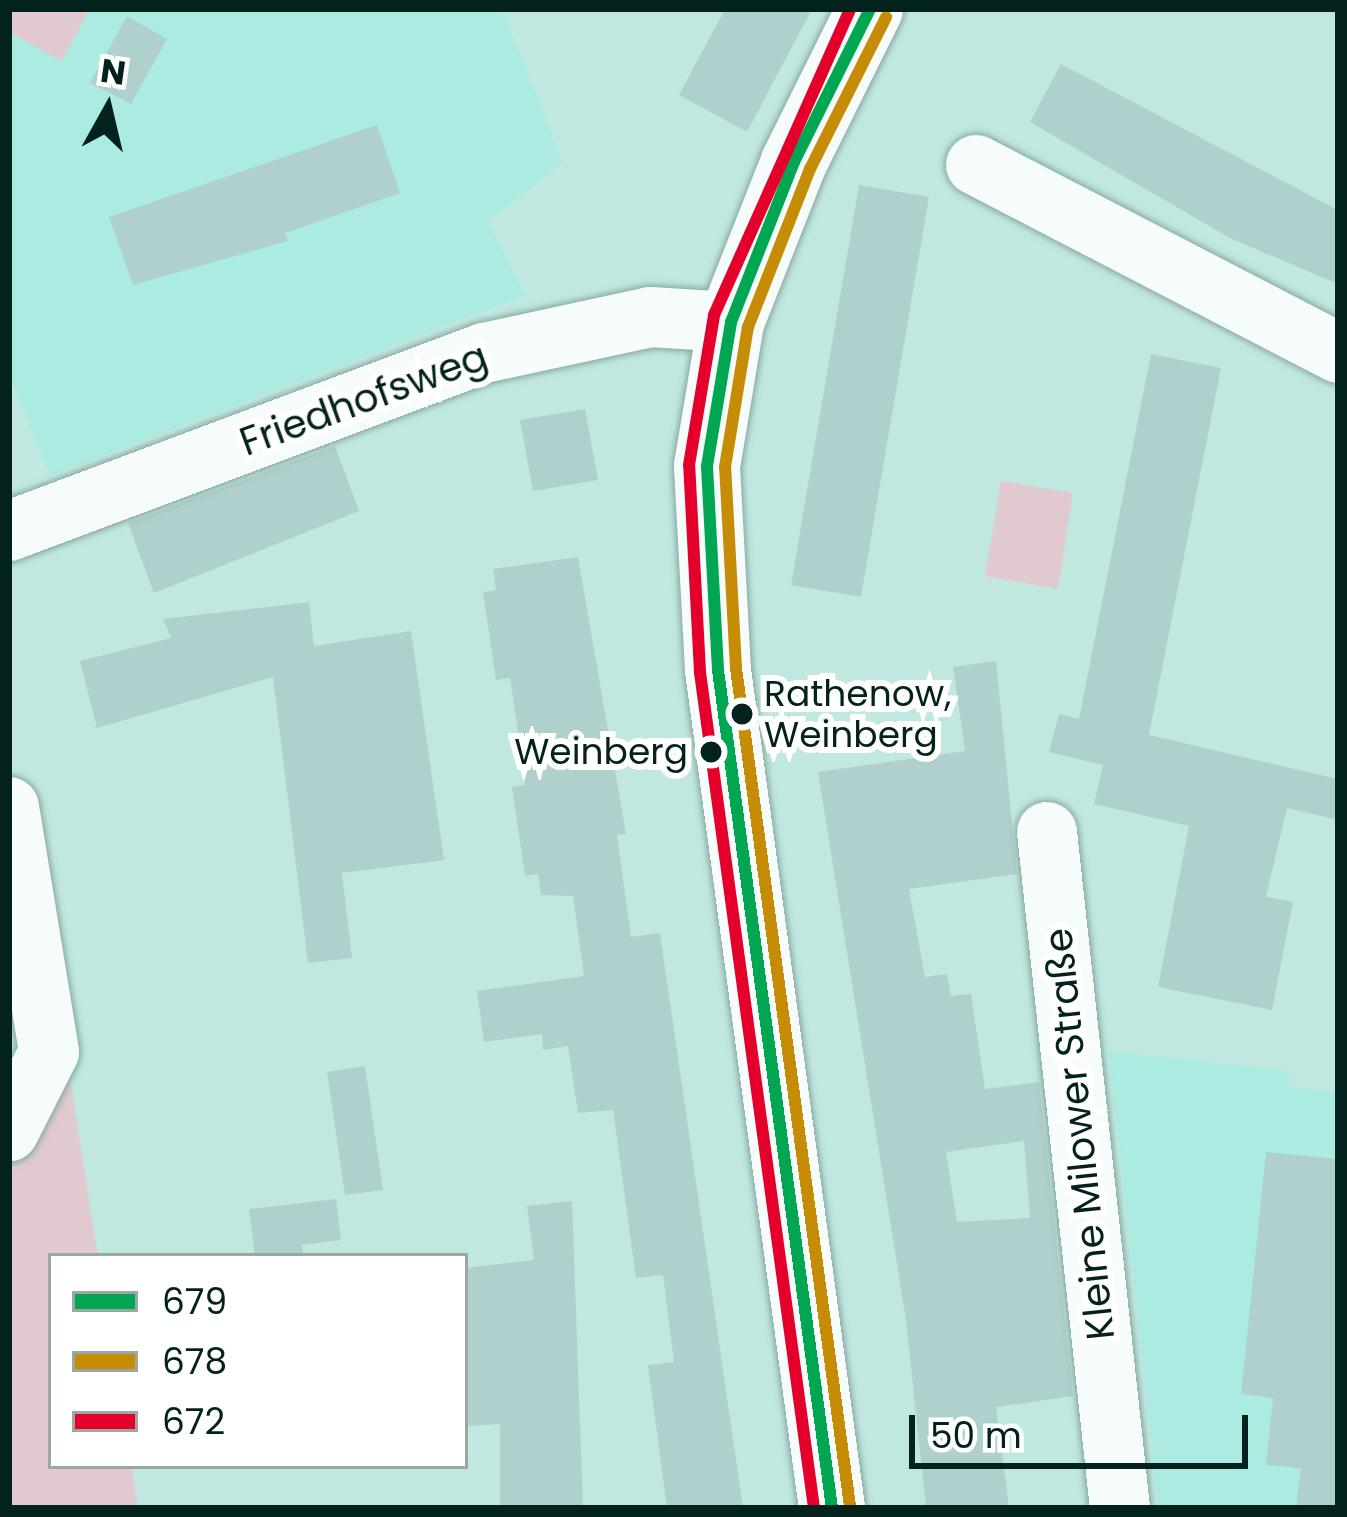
<!DOCTYPE html>
<meta charset="utf-8">
<style>
body{margin:0}
#map{position:relative;width:1347px;height:1517px;overflow:hidden;background:#c0e8e1;font-family:Poppins,sans-serif}
div>[style]{position:absolute}
.built>*{inset:0;background:#acebe1}
.green>*{inset:0;background:#e0cad0}
.building>*{inset:0;background:#b0d0ce}
.roads{filter:drop-shadow(0 0 3px #89a8a3) drop-shadow(0 0 3px #89a8a3)}
.minor>*{height:60px;margin:-30px;padding:0 30px;transform-origin:30px;border-radius:30px;background:#f6fcfa}
.major>*{height:66px;margin:-33px;padding:0 33px;transform-origin:33px;border-radius:33px;background:#f6fcfa}
.bus-1>*{height:12px;margin:-6px;padding:0 6px;transform-origin:6px;border-radius:6px;background:#00a651}
.bus-2>*{height:12px;margin:-6px;padding:0 6px;transform-origin:6px;border-radius:6px;background:#c68c06}
.bus-3>*{height:12px;margin:-6px;padding:0 6px;transform-origin:6px;border-radius:6px;background:#e4002b}
.dots>*{width:33px;height:33px;translate:-50% -50%;box-sizing:border-box;border:6px solid #fff;border-radius:50%}
span{translate:-50% -50%;white-space:nowrap;text-align:center;line-height:1.15;-webkit-text-stroke:12px #fff;paint-order:stroke}
.bus-label{font-size:36px;color:#03221e}
.left{translate:0 -50%;text-align:left}
.right{translate:-100% -50%;text-align:right}
.street-label{font-size:39px;color:#03221e}
.frame{position:absolute;inset:0;border:12px solid #03221e;pointer-events:none}
.legend{position:absolute;left:48px;top:1253px;width:420px;height:216px;box-sizing:border-box;background:#fff;border:3px solid #9aa7a5;margin:0;padding:15px 21px;list-style:none;font-size:36px;color:#03221e}
.legend li{display:flex;align-items:center;gap:24px;height:60px}
.legend b{width:60px;border:3px solid #9aa7a5}
.north{position:absolute;left:48px;top:48px;width:120px;height:120px;-webkit-text-stroke:9px #fff;paint-order:stroke;rotate:8deg;font-size:33px;font-weight:700;line-height:48px;text-align:center;color:#03221e}
.north::after{content:'';display:block;margin:auto;width:42px;height:54px;background:#03221e;clip-path:polygon(50% 0,100% 100%,50% 72%,0 100%)}
.scale{position:absolute;left:909px;top:1415px;width:339px;height:54px;box-sizing:border-box;border:6px solid #03221e;border-top:0;padding-left:15px;font-size:36px;line-height:42px;white-space:nowrap;color:#03221e;-webkit-text-stroke:9px #fff;paint-order:stroke}
</style>
<div id="map">
<div class="built">
<i style="clip-path:polygon(9px 9px,502px 9px,563px 163px,488px 221px,525px 295px,50px 475px,9px 374px)"></i>
<i style="clip-path:polygon(1109px 1051px,1290px 1071px,1289px 1087px,1338px 1092px,1338px 1508px,1159px 1508px)"></i>
</div>
<div class="green">
<i style="clip-path:polygon(9px 9px,90px 9px,61px 61px,9px 32px)"></i>
<i style="clip-path:polygon(1001px 481px,1073px 493px,1058px 589px,985px 576px)"></i>
<i style="clip-path:polygon(67px 1060px,98px 1256px,51px 1256px,51px 1466px,131px 1466px,138px 1508px,9px 1508px,9px 1073px)"></i>
</div>
<div class="building">
<i style="clip-path:polygon(725px 9px,812px 9px,747px 132px,679px 95px)"></i>
<i style="clip-path:polygon(127px 16px,167px 39px,131px 104px,90px 83px)"></i>
<i style="clip-path:polygon(1061px 64px,1338px 210px,1338px 284px,1230px 238px,1030px 122px)"></i>
<i style="clip-path:polygon(377px 125px,400px 193px,285px 233px,288px 241px,133px 285px,109px 217px)"></i>
<i style="clip-path:polygon(859px 185px,929px 197px,861px 597px,791px 585px)"></i>
<i style="clip-path:polygon(1151px 354px,1221px 368px,1149px 735px,1338px 779px,1338px 820px,1287px 808px,1266px 897px,1293px 902px,1272px 1010px,1158px 987px,1189px 826px,1094px 804px,1103px 765px,1049px 752px,1059px 714px,1079px 719px)"></i>
<i style="clip-path:polygon(585px 409px,598px 480px,533px 491px,520px 420px)"></i>
<i style="clip-path:polygon(335px 446px,359px 511px,154px 593px,128px 523px)"></i>
<i style="clip-path:polygon(578px 557px,626px 834px,617px 835px,631px 937px,660px 933px,743px 1508px,667px 1508px,648px 1365px,674px 1362px,663px 1275px,636px 1278px,613px 1110px,578px 1113px,568px 1046px,543px 1050px,542px 1034px,484px 1042px,477px 991px,584px 976px,573px 896px,541px 895px,538px 874px,525px 876px,512px 787px,525px 785px,523px 765px,510px 678px,496px 680px,483px 592px,496px 590px,493px 569px)"></i>
<i style="clip-path:polygon(309px 602px,314px 646px,411px 631px,444px 860px,342px 873px,352px 958px,308px 963px,273px 677px,97px 728px,80px 661px,171px 638px,163px 619px)"></i>
<i style="clip-path:polygon(evenodd,996px 661px,1017px 874px,909px 889px,925px 977px,947px 974px,951px 996px,971px 994px,985px 1089px,1039px 1082px,1073px 1396px,996px 1407px,1009px 1508px,926px 1508px,906px 1320px,818px 772px,965px 751px,953px 667px,996px 661px,1024px 1141px,1030px 1218px,957px 1222px,946px 1152px,1024px 1141px)"></i>
<i style="clip-path:polygon(365px 1066px,383px 1190px,345px 1195px,327px 1072px)"></i>
<i style="clip-path:polygon(1266px 1152px,1338px 1159px,1338px 1508px,1296px 1508px,1301px 1468px,1266px 1465px,1273px 1398px,1241px 1394px)"></i>
<i style="clip-path:polygon(336px 1199px,341px 1240px,302px 1245px,303px 1256px,255px 1256px,249px 1209px)"></i>
<i style="clip-path:polygon(572px 1201px,583px 1508px,500px 1508px,500px 1424px,465px 1426px,466px 1268px,534px 1260px,527px 1206px)"></i>
</div>
<div class="roads">
<div class="minor">
<i style="left:976px;top:165px;width:408px;rotate:27.4deg"></i>
<i style="left:9px;top:531px;width:507px;rotate:-20.54deg"></i>
<i style="left:484px;top:353px;width:170px;rotate:-12.2deg"></i>
<i style="left:650px;top:317px;width:81px;rotate:3.5deg"></i>
<i style="left:9px;top:807px;width:248px;rotate:80.7deg"></i>
<i style="left:49px;top:1052px;width:89px;rotate:116.9deg"></i>
<i style="left:1047px;top:832px;width:680px;rotate:83.84deg"></i>
</div>
<div class="major">
<i style="left:832px;top:1508px;width:846px;rotate:-97.75deg"></i>
<i style="left:718px;top:670px;width:204px;rotate:-93.1deg"></i>
<i style="left:707px;top:466px;width:146px;rotate:-80.5deg"></i>
<i style="left:731px;top:322px;width:172px;rotate:-68.5deg"></i>
<i style="left:794px;top:162px;width:171px;rotate:-63.6deg"></i>
</div>
</div>
<div class="bus-1">
<i style="left:832px;top:1508px;width:846px;rotate:-97.75deg"></i>
<i style="left:718px;top:670px;width:204px;rotate:-93.1deg"></i>
<i style="left:707px;top:466px;width:146px;rotate:-80.5deg"></i>
<i style="left:731px;top:322px;width:172px;rotate:-68.5deg"></i>
<i style="left:794px;top:162px;width:171px;rotate:-63.6deg"></i>
</div>
<div class="bus-2">
<i style="left:850px;top:1506px;width:846px;rotate:-97.75deg"></i>
<i style="left:736px;top:668px;width:201px;rotate:-93.1deg"></i>
<i style="left:725px;top:467px;width:142px;rotate:-80.7deg"></i>
<i style="left:748px;top:327px;width:170px;rotate:-68.6deg"></i>
<i style="left:810px;top:169px;width:170px;rotate:-63.4deg"></i>
</div>
<div class="bus-3">
<i style="left:814px;top:1508px;width:844px;rotate:-97.77deg"></i>
<i style="left:700px;top:672px;width:207px;rotate:-93deg"></i>
<i style="left:689px;top:465px;width:152px;rotate:-80.5deg"></i>
<i style="left:714px;top:315px;width:335px;rotate:-66deg"></i>
</div>
<div class="dots">
<i style="left:742px;top:714px;background:#03221e"></i>
<i style="left:711px;top:752px;background:#03221e"></i>
</div>
<div class="bus-label">
<span class="left" style="left:764px;top:714px">Rathenow,<br>Weinberg</span>
<span class="right" style="left:688px;top:752px">Weinberg</span>
</div>
<div class="street-label">
<span style="left:364px;top:400px;rotate:-20deg">Friedhofsweg</span>
<span style="left:1080px;top:1134px;rotate:-96deg">Kleine Milower Straße</span>
</div>
<div class="frame"></div>
<ul class="legend">
<li><b style="height:15px;background:#00a651"></b>679</li>
<li><b style="height:15px;background:#c68c06"></b>678</li>
<li><b style="height:15px;background:#e4002b"></b>672</li>
</ul>
<div class="north">N</div>
<div class="scale">50 m</div>
</div>
